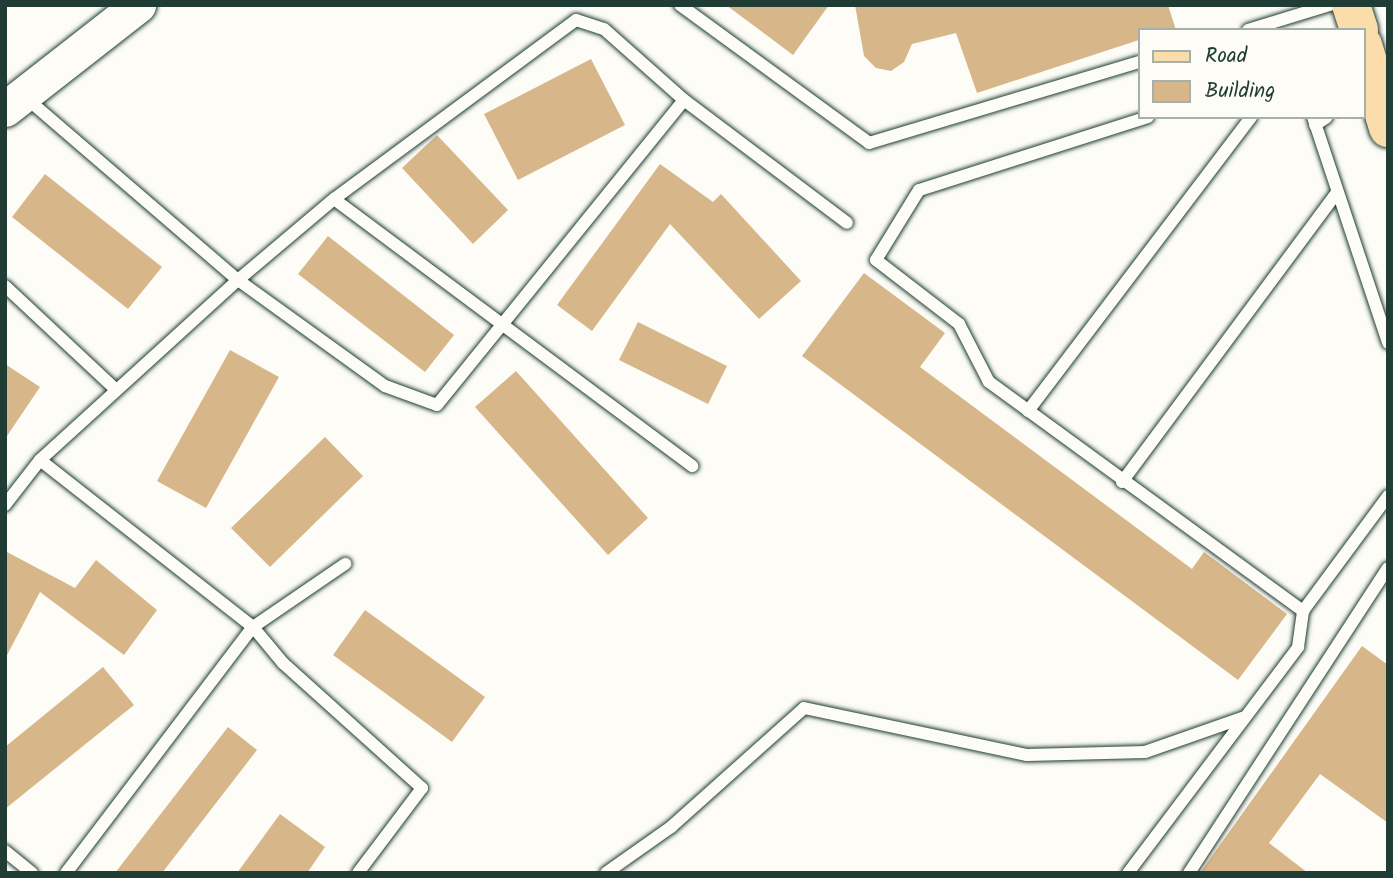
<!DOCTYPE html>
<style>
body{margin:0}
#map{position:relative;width:1393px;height:878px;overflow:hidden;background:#fdfcf7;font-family:Kalam,sans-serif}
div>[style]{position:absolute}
.building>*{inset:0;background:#d7b78a}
.roads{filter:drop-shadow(0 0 2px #1f3d34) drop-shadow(0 0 2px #1f3d34)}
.service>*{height:12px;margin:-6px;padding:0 6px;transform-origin:6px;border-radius:6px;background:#fdfcf7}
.secondary>*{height:35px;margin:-17.5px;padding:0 17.5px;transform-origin:17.5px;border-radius:17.5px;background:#fdfcf7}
.primary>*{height:38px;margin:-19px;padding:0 19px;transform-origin:19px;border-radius:19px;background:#faddab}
span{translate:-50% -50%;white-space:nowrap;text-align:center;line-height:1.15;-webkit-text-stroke:6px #fdfcf7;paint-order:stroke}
.frame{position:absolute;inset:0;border:7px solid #1f3d34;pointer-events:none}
.legend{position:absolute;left:1138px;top:28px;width:228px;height:91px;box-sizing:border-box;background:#fdfcf7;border:2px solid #a4b0a9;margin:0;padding:9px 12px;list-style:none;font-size:21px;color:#1f3d34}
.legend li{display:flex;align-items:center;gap:14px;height:35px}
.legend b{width:35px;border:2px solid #a4b0a9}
</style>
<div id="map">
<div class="building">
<i style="clip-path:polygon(726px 5px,829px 5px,793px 55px)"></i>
<i style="clip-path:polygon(855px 5px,1168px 5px,1176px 30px,1139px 30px,1139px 40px,977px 93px,956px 33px,912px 44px,904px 62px,891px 71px,876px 68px,864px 56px)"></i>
<i style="clip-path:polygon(591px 59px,625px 125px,518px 180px,484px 114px)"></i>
<i style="clip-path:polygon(437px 135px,508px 210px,473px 244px,402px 168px)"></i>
<i style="clip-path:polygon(660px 164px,713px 202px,721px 194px,801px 281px,759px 319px,670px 224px,592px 331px,557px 305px)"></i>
<i style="clip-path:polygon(45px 174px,162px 267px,128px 309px,12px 217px)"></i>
<i style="clip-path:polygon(328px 236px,454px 335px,425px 372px,298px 274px)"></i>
<i style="clip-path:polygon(864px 273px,945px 333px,920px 367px,1192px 569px,1204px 552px,1287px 614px,1238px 680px,802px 356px)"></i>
<i style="clip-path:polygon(638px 322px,727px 366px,708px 404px,619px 360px)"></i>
<i style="clip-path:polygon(230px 350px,279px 377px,206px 508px,157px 481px)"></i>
<i style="clip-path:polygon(5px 364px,40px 387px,5px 439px)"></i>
<i style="clip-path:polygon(516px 371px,648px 518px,608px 555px,475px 407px)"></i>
<i style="clip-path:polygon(325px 437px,363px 476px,270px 567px,231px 528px)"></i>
<i style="clip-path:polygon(5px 551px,75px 588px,96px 560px,157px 610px,124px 655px,40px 592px,5px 659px)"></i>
<i style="clip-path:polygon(365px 610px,485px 697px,452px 742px,333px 655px)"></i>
<i style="clip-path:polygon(1362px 646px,1388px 665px,1388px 823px,1320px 774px,1269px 843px,1308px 873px,1200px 873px)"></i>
<i style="clip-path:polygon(103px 667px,134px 705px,5px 809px,5px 747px)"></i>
<i style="clip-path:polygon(228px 727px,257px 750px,162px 873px,115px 873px)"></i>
<i style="clip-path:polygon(280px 814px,325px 847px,307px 873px,237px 873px)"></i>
</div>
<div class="roads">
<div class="service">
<i style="left:680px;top:5px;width:234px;rotate:36.1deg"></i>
<i style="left:869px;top:143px;width:282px;rotate:-16.7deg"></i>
<i style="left:1248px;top:30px;width:86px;rotate:-17deg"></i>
<i style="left:25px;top:97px;width:281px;rotate:40.7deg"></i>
<i style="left:238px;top:280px;width:181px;rotate:35.8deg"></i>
<i style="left:385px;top:386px;width:55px;rotate:20.1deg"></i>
<i style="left:437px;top:405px;width:392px;rotate:-51deg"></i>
<i style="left:1148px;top:117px;width:240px;rotate:162.3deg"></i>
<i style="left:919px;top:190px;width:82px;rotate:121.6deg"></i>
<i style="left:876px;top:260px;width:105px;rotate:37.6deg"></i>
<i style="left:959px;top:324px;width:65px;rotate:62.7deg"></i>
<i style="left:989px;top:382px;width:389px;rotate:36.1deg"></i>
<i style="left:1313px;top:117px;width:238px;rotate:71.6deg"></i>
<i style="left:1315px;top:125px;width:14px;rotate:-34deg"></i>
<i style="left:334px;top:199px;width:447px;rotate:36.7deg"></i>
<i style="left:5px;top:286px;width:152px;rotate:43.1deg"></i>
<i style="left:1028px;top:411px;width:369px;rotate:-52.8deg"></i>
<i style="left:40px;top:460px;width:271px;rotate:38.1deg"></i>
<i style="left:253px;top:627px;width:47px;rotate:50.2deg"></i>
<i style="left:283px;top:663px;width:187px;rotate:42deg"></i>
<i style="left:422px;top:788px;width:106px;rotate:127deg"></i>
<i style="left:1122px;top:482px;width:361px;rotate:-53.4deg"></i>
<i style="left:5px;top:505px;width:57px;rotate:-52.1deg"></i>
<i style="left:40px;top:460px;width:268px;rotate:-42.3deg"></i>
<i style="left:238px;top:280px;width:126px;rotate:-40.2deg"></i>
<i style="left:334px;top:199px;width:301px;rotate:-36.5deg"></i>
<i style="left:576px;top:20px;width:29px;rotate:18deg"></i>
<i style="left:604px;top:29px;width:107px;rotate:41.6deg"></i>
<i style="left:684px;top:100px;width:204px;rotate:37deg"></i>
<i style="left:5px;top:851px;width:35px;rotate:39deg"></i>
<i style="left:66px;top:873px;width:309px;rotate:-52.8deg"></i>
<i style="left:253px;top:627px;width:112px;rotate:-34.4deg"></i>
<i style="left:606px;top:873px;width:80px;rotate:-35.3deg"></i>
<i style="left:671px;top:827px;width:178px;rotate:-41.8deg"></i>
<i style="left:804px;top:708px;width:228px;rotate:11.9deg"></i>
<i style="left:1027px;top:755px;width:118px;rotate:-1.5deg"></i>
<i style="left:1145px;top:752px;width:106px;rotate:-19.3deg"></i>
<i style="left:1128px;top:873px;width:283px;rotate:-53deg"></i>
<i style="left:1298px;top:647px;width:36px;rotate:-82deg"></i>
<i style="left:1303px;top:611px;width:143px;rotate:-53.5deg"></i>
<i style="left:1189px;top:873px;width:364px;rotate:-56.9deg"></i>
</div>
<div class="secondary">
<i style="left:5px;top:109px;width:169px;rotate:-38deg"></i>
</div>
<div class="primary">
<i style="left:1351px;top:5px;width:26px;rotate:72deg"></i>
<i style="left:1363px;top:45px;width:87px;rotate:73.2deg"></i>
</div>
</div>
<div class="frame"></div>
<ul class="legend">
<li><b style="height:9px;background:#faddab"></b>Road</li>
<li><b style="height:19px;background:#d7b78a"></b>Building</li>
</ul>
</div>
